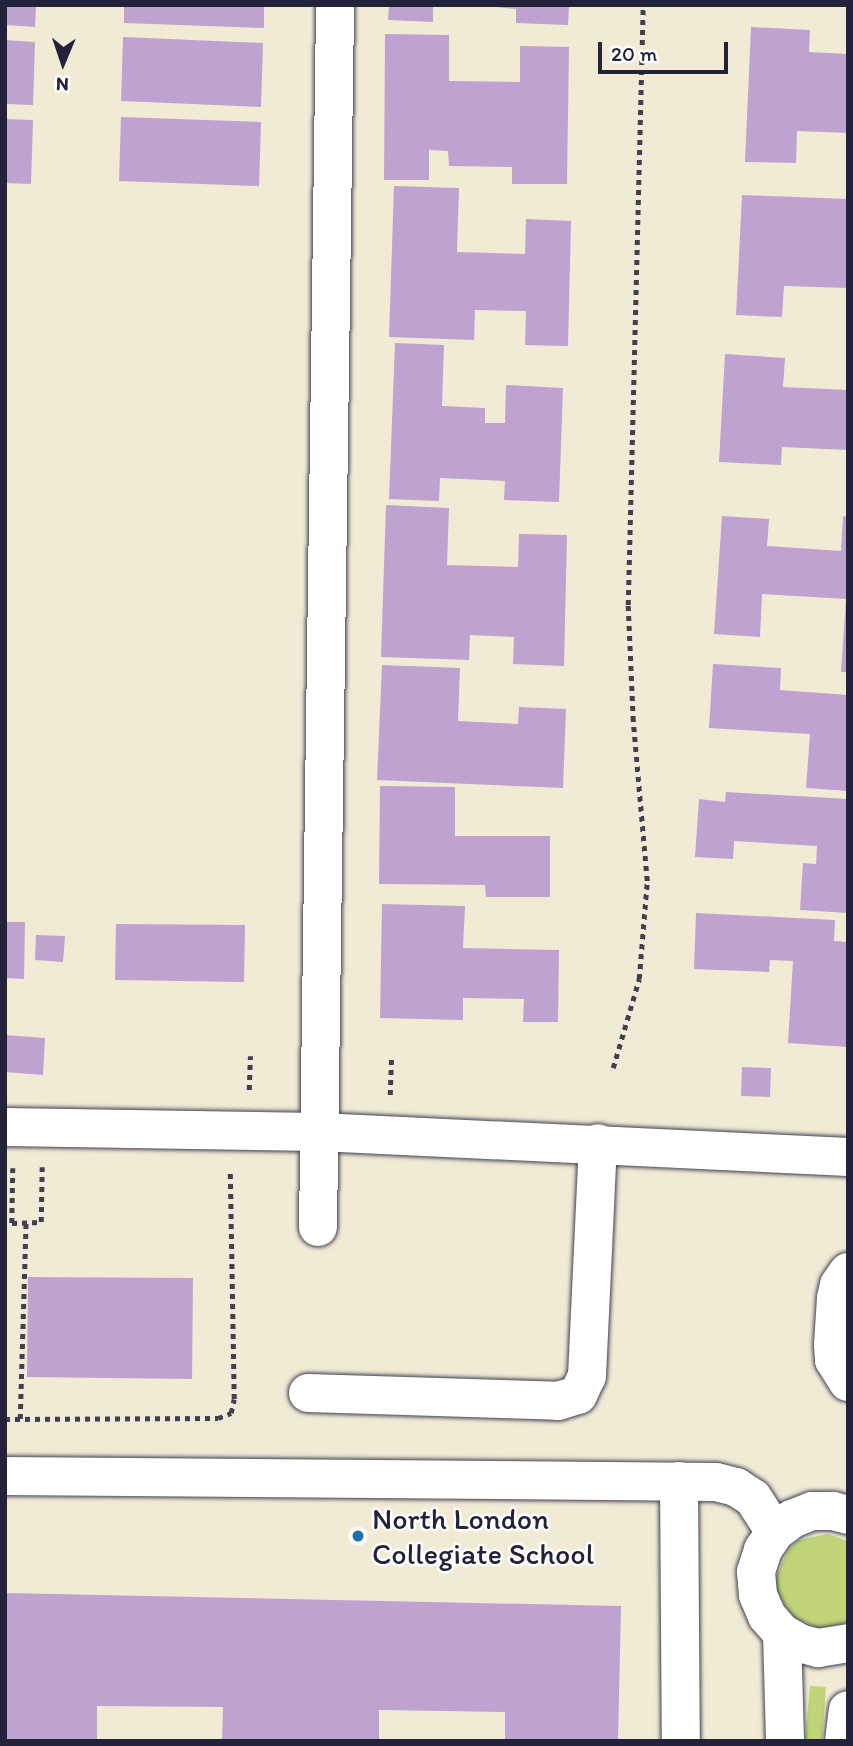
<!DOCTYPE html>
<style>
body{margin:0}
#map{position:relative;width:853px;height:1746px;overflow:hidden;background:#f1ebd6;font-family:Itim,sans-serif}
div>[style]{position:absolute}
.green>*{inset:0;background:#c0d579}
.building>*{inset:0;background:#bea3d0}
.path>*{height:4.5px;margin-top:-2.25px;transform-origin:0;background:repeating-linear-gradient(90deg,#414052 0 5px,transparent 0 10px)}
.roads{filter:drop-shadow(0 0 2px #414052) drop-shadow(0 0 2px #414052)}
.minor>*{height:38px;margin:-19px;padding:0 19px;transform-origin:19px;border-radius:19px;background:#fff}
.dots>*{width:19px;height:19px;translate:-50% -50%;box-sizing:border-box;border:4px solid #fff;border-radius:50%}
span{translate:-50% -50%;white-space:nowrap;text-align:center;line-height:1.15;-webkit-text-stroke:5px #fff;paint-order:stroke}
.poi-label{font-size:30px;color:#22223b}
.left{translate:0 -50%;text-align:left}
.frame{position:absolute;inset:0;border:7px solid #22223b;pointer-events:none}
.north{position:absolute;left:28px;top:28px;width:70px;height:70px;-webkit-text-stroke:5px #fff;paint-order:stroke;rotate:182deg;font-size:19px;font-weight:700;line-height:28px;text-align:center;color:#22223b}
.north::after{content:'';display:block;margin:auto;width:24px;height:32px;background:#22223b;clip-path:polygon(50% 0,100% 100%,50% 72%,0 100%)}
.scale{position:absolute;left:598px;top:42px;width:130px;height:32px;box-sizing:border-box;border:4px solid #22223b;border-top:0;padding-left:9px;font-size:21px;line-height:24px;white-space:nowrap;color:#22223b;-webkit-text-stroke:5px #fff;paint-order:stroke}
</style>
<div id="map">
<div class="green">
<i style="clip-path:polygon(828px 1534px,848px 1541px,848px 1621px,835px 1627px,819px 1628px,792px 1617px,777px 1592px,776px 1577px,788px 1550px,799px 1540px)"></i>
<i style="clip-path:polygon(810px 1686px,826px 1687px,822px 1741px,805px 1741px)"></i>
</div>
<div class="building">
<i style="clip-path:polygon(5px 5px,36px 5px,35px 27px,5px 25px)"></i>
<i style="clip-path:polygon(124px 5px,264px 5px,264px 28px,124px 23px)"></i>
<i style="clip-path:polygon(389px 5px,433px 5px,433px 22px,388px 20px)"></i>
<i style="clip-path:polygon(476px 5px,569px 5px,568px 25px,516px 23px,516px 9px)"></i>
<i style="clip-path:polygon(751px 27px,810px 30px,809px 52px,848px 54px,848px 133px,797px 131px,796px 163px,745px 162px)"></i>
<i style="clip-path:polygon(385px 34px,449px 35px,449px 81px,520px 82px,520px 46px,569px 47px,567px 184px,512px 184px,512px 167px,449px 166px,448px 151px,429px 150px,429px 180px,384px 180px)"></i>
<i style="clip-path:polygon(123px 37px,263px 43px,261px 107px,121px 101px)"></i>
<i style="clip-path:polygon(5px 40px,35px 42px,33px 105px,5px 104px)"></i>
<i style="clip-path:polygon(121px 117px,261px 122px,259px 186px,119px 181px)"></i>
<i style="clip-path:polygon(5px 119px,33px 120px,31px 184px,5px 183px)"></i>
<i style="clip-path:polygon(394px 186px,459px 188px,457px 252px,525px 254px,526px 219px,571px 221px,568px 346px,525px 345px,526px 311px,475px 310px,474px 340px,389px 337px)"></i>
<i style="clip-path:polygon(742px 195px,848px 199px,848px 288px,784px 286px,782px 317px,736px 315px)"></i>
<i style="clip-path:polygon(395px 343px,444px 345px,442px 406px,485px 408px,485px 423px,505px 423px,506px 385px,563px 388px,559px 502px,504px 500px,505px 481px,440px 478px,439px 501px,389px 499px)"></i>
<i style="clip-path:polygon(725px 354px,785px 358px,783px 387px,848px 390px,848px 450px,782px 447px,781px 465px,719px 462px)"></i>
<i style="clip-path:polygon(386px 505px,449px 508px,447px 565px,518px 567px,519px 534px,567px 535px,564px 666px,513px 664px,514px 637px,470px 635px,469px 660px,381px 657px)"></i>
<i style="clip-path:polygon(722px 516px,769px 519px,767px 546px,841px 551px,843px 516px,848px 517px,848px 672px,841px 672px,846px 599px,762px 594px,760px 637px,714px 634px)"></i>
<i style="clip-path:polygon(713px 664px,781px 668px,780px 690px,848px 695px,848px 791px,806px 788px,810px 734px,709px 728px)"></i>
<i style="clip-path:polygon(382px 665px,460px 668px,458px 721px,518px 724px,519px 707px,566px 709px,563px 788px,377px 780px)"></i>
<i style="clip-path:polygon(380px 786px,455px 787px,455px 836px,550px 836px,550px 897px,486px 897px,485px 885px,379px 884px)"></i>
<i style="clip-path:polygon(726px 792px,848px 799px,848px 913px,800px 910px,803px 863px,816px 864px,817px 846px,734px 841px,733px 859px,695px 857px,699px 799px,725px 802px)"></i>
<i style="clip-path:polygon(382px 904px,465px 906px,463px 948px,559px 950px,558px 1022px,523px 1022px,524px 999px,463px 998px,463px 1020px,380px 1018px)"></i>
<i style="clip-path:polygon(696px 913px,835px 920px,834px 941px,848px 942px,848px 1047px,788px 1043px,793px 961px,770px 960px,769px 972px,694px 969px)"></i>
<i style="clip-path:polygon(5px 922px,25px 922px,24px 979px,5px 978px)"></i>
<i style="clip-path:polygon(116px 924px,245px 925px,244px 982px,115px 980px)"></i>
<i style="clip-path:polygon(36px 935px,65px 936px,63px 962px,35px 960px)"></i>
<i style="clip-path:polygon(5px 1035px,45px 1038px,43px 1075px,5px 1072px)"></i>
<i style="clip-path:polygon(742px 1067px,771px 1068px,770px 1097px,741px 1096px)"></i>
<i style="clip-path:polygon(28px 1277px,193px 1278px,192px 1379px,27px 1377px)"></i>
<i style="clip-path:polygon(5px 1593px,621px 1606px,618px 1741px,505px 1741px,505px 1712px,379px 1710px,379px 1741px,222px 1741px,223px 1707px,97px 1706px,97px 1741px,5px 1741px)"></i>
</div>
<div class="path">
<i style="left:613px;top:1068px;width:93px;rotate:-73.7deg"></i>
<i style="left:639px;top:979px;width:98px;rotate:-85.3deg"></i>
<i style="left:647px;top:881px;width:161px;rotate:-95deg"></i>
<i style="left:633px;top:721px;width:116px;rotate:-92.5deg"></i>
<i style="left:628px;top:605px;width:600px;rotate:-88.57deg"></i>
<i style="left:249px;top:1090px;width:34px;rotate:-88deg"></i>
<i style="left:390px;top:1095px;width:38px;rotate:-88deg"></i>
<i style="left:13px;top:1168px;width:55px;rotate:91deg"></i>
<i style="left:12px;top:1223px;width:29px;rotate:-2deg"></i>
<i style="left:41px;top:1222px;width:55px;rotate:-89deg"></i>
<i style="left:5px;top:1419px;width:213px;rotate:-0.3deg"></i>
<i style="left:218px;top:1418px;width:14px;rotate:-21deg"></i>
<i style="left:231px;top:1413px;width:14px;rotate:-78deg"></i>
<i style="left:234px;top:1399px;width:226px;rotate:-91deg"></i>
<i style="left:20px;top:1419px;width:197px;rotate:-88.3deg"></i>
</div>
<div class="roads">
<div class="minor">
<i style="left:5px;top:1127px;width:314px;rotate:0.9deg"></i>
<i style="left:319px;top:1132px;width:530px;rotate:2.71deg"></i>
<i style="left:318px;top:1227px;width:1222px;rotate:-89.2deg"></i>
<i style="left:848px;top:1272px;width:16px;rotate:125deg"></i>
<i style="left:839px;top:1285px;width:13px;rotate:103deg"></i>
<i style="left:836px;top:1298px;width:47px;rotate:93.7deg"></i>
<i style="left:833px;top:1345px;width:15px;rotate:86deg"></i>
<i style="left:834px;top:1360px;width:26px;rotate:58deg"></i>
<i style="left:308px;top:1393px;width:250px;rotate:1.8deg"></i>
<i style="left:558px;top:1401px;width:21px;rotate:-17deg"></i>
<i style="left:578px;top:1395px;width:21px;rotate:-65deg"></i>
<i style="left:587px;top:1376px;width:233px;rotate:-87.3deg"></i>
<i style="left:5px;top:1476px;width:711px;rotate:0.48deg"></i>
<i style="left:716px;top:1482px;width:21px;rotate:14deg"></i>
<i style="left:736px;top:1487px;width:20px;rotate:33deg"></i>
<i style="left:753px;top:1498px;width:40px;rotate:57.1deg"></i>
<i style="left:679px;top:1481px;width:260px;rotate:89.6deg"></i>
<i style="left:848px;top:1515px;width:16px;rotate:-165deg"></i>
<i style="left:833px;top:1511px;width:21px;rotate:180deg"></i>
<i style="left:812px;top:1511px;width:22px;rotate:158deg"></i>
<i style="left:792px;top:1519px;width:21px;rotate:143deg"></i>
<i style="left:775px;top:1532px;width:22px;rotate:124deg"></i>
<i style="left:763px;top:1550px;width:23px;rotate:108deg"></i>
<i style="left:756px;top:1572px;width:23px;rotate:85deg"></i>
<i style="left:758px;top:1595px;width:23px;rotate:67deg"></i>
<i style="left:767px;top:1616px;width:23px;rotate:49deg"></i>
<i style="left:782px;top:1633px;width:20px;rotate:30deg"></i>
<i style="left:799px;top:1643px;width:20px;rotate:15deg"></i>
<i style="left:818px;top:1648px;width:30px;rotate:-9deg"></i>
<i style="left:782px;top:1633px;width:108px;rotate:88.4deg"></i>
<i style="left:844px;top:1741px;width:31px;rotate:-83deg"></i>
</div>
</div>
<div class="dots">
<i style="left:358px;top:1536px;background:#1f6fb2"></i>
</div>
<div class="poi-label">
<span class="left" style="left:372px;top:1536px">North London<br>Collegiate School</span>
</div>
<div class="frame"></div>
<div class="north">N</div>
<div class="scale">20 m</div>
</div>
